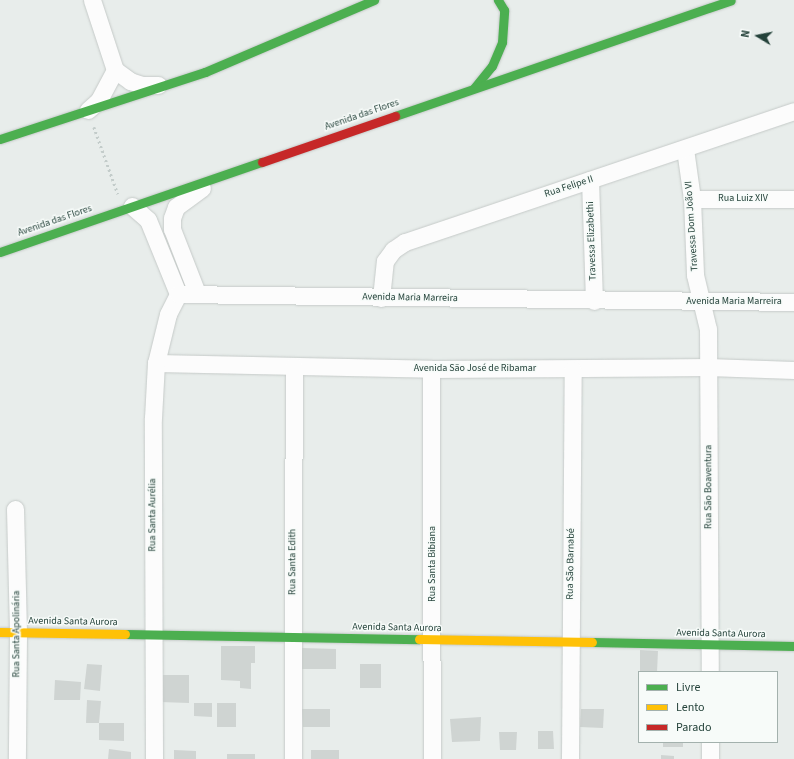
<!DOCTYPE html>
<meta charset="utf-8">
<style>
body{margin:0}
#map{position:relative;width:794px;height:759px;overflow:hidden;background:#e8edeb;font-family:"Source Sans 3",sans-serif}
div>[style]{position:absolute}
.building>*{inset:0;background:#cfd4d2}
.path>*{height:2.5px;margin-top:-1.25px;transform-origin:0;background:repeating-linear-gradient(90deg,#c3ccca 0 2px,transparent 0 5px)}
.roads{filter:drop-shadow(0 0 1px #c5cac8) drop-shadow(0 0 1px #c5cac8)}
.street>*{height:17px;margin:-8.5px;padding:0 8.5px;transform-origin:8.5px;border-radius:8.5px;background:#fcfcfc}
.fast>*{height:9px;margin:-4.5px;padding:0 4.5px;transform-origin:4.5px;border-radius:4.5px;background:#4caf50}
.slow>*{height:9px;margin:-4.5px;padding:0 4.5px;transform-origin:4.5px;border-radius:4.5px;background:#ffc107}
.jam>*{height:9px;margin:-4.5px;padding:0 4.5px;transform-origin:4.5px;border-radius:4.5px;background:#c62828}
span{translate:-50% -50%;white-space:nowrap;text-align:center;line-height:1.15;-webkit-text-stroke:3px #f7fbf9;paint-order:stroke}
.street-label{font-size:10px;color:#24423a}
.legend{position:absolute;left:638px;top:671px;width:140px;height:72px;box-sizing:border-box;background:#f7fbf9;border:1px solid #a3b1ad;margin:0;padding:5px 7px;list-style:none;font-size:12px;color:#24423a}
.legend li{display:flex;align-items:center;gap:8px;height:20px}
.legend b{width:20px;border:1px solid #a3b1ad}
.north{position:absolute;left:738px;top:16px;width:40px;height:40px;-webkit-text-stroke:3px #f7fbf9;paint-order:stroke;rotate:280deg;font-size:11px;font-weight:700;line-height:16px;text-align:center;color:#24423a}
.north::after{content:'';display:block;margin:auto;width:14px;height:18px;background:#24423a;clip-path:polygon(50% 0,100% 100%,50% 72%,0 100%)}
</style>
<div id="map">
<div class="building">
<i style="clip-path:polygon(221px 646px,255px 646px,255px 663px,251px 663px,251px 689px,240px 688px,240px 681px,221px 680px)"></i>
<i style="clip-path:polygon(302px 648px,336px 649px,336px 669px,302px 669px)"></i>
<i style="clip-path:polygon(640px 650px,658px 651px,657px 672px,640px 672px)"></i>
<i style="clip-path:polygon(87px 664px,102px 665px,100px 691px,84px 689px)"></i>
<i style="clip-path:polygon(360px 664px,381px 664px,381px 688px,360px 688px)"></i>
<i style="clip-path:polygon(161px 675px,189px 675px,189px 703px,160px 702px)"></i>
<i style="clip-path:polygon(55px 680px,81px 682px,80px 700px,54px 700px)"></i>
<i style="clip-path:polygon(87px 700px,101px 701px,99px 723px,86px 723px)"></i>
<i style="clip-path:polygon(194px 703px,212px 703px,212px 717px,194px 716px)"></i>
<i style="clip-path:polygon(217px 703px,236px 703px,236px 727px,217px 727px)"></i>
<i style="clip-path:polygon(302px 709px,330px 709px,330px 727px,303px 727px)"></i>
<i style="clip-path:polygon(581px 709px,604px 709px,603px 728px,580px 727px)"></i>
<i style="clip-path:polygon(481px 717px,480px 741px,452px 742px,450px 719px)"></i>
<i style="clip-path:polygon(99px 723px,124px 723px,124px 741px,99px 740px)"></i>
<i style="clip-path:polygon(538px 731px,553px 731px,554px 749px,538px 749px)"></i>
<i style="clip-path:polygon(499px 732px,517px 732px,516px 750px,500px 750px)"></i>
<i style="clip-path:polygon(663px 742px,683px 742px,683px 747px,663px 747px)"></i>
<i style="clip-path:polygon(109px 749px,131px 752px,131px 759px,108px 759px)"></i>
<i style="clip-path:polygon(174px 750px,196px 751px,196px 759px,174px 759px)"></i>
<i style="clip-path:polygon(311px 750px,339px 750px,339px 759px,311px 759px)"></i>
<i style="clip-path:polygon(227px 754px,255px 754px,255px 759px,227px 759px)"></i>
<i style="clip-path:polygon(661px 755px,674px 756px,674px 759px,661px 759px)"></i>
</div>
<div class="path">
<i style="left:94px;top:127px;width:71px;rotate:70.3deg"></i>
</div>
<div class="roads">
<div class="street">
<i style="left:92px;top:0;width:74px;rotate:71.8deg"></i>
<i style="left:115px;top:70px;width:19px;rotate:36deg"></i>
<i style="left:130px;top:81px;width:13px;rotate:18deg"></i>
<i style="left:142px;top:85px;width:16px"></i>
<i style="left:88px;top:110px;width:15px;rotate:-42deg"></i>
<i style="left:99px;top:100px;width:34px;rotate:-62deg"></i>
<i style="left:685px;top:149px;width:50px;rotate:82deg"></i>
<i style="left:692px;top:199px;width:76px;rotate:87.7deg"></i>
<i style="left:695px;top:275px;width:56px;rotate:76.5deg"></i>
<i style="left:708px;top:329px;width:343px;rotate:89.7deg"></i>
<i style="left:590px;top:180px;width:121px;rotate:88.1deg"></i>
<i style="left:692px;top:199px;width:102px"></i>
<i style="left:132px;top:206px;width:21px;rotate:41deg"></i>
<i style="left:148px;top:220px;width:80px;rotate:67.9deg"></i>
<i style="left:197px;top:293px;width:69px;rotate:-111.3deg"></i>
<i style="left:172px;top:229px;width:11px;rotate:-90deg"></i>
<i style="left:172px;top:218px;width:12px;rotate:-70deg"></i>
<i style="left:176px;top:207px;width:32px;rotate:-36deg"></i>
<i style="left:381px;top:298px;width:37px;rotate:-84deg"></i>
<i style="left:385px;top:261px;width:14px;rotate:-54deg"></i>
<i style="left:393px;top:250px;width:14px;rotate:-34deg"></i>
<i style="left:405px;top:242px;width:410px;rotate:-18.6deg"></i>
<i style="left:156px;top:363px;width:275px;rotate:1.2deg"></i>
<i style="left:431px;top:369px;width:277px;rotate:-0.4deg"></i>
<i style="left:708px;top:367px;width:86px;rotate:2deg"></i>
<i style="left:431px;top:369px;width:390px;rotate:89.9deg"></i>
<i style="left:15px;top:509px;width:124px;rotate:88.6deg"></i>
<i style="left:18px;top:633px;width:126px;rotate:90.5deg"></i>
<i style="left:710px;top:742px;width:17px;rotate:90deg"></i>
<i style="left:154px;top:759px;width:341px;rotate:-90.2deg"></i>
<i style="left:153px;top:418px;width:55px;rotate:-86.9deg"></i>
<i style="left:156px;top:363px;width:50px;rotate:-76.2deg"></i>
<i style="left:168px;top:314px;width:22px;rotate:-63deg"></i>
<i style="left:178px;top:294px;width:616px;rotate:0.74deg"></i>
<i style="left:293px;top:759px;width:393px;rotate:-89.9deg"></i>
<i style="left:570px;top:759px;width:389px;rotate:-89.6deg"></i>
</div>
<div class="fast">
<i style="left:474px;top:88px;width:28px;rotate:-51deg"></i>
<i style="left:492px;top:66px;width:26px;rotate:-67deg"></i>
<i style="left:502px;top:42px;width:32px;rotate:-86deg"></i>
<i style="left:504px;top:10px;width:12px;rotate:-121deg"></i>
<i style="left:395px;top:116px;width:355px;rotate:-19deg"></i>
<i style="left:0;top:139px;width:216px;rotate:-18.1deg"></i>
<i style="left:205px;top:72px;width:184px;rotate:-23.1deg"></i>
<i style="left:0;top:252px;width:277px;rotate:-19deg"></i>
<i style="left:125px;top:634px;width:294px;rotate:1deg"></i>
<i style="left:592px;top:642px;width:202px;rotate:1.1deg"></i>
</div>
<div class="slow">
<i style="left:0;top:632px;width:125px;rotate:0.9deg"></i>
<i style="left:419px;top:639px;width:173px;rotate:1deg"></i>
</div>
<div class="jam">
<i style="left:262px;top:162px;width:141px;rotate:-19.1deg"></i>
</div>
</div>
<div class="street-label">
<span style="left:362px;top:115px;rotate:-19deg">Avenida das Flores</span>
<span style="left:569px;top:187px;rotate:-18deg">Rua Felipe II</span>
<span style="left:743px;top:199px">Rua Luiz XIV</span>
<span style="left:55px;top:221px;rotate:-19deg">Avenida das Flores</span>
<span style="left:692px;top:226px;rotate:-94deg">Travessa Dom João VI</span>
<span style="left:592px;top:241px;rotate:-92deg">Travessa Elizabethi</span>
<span style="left:410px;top:298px;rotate:1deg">Avenida Maria Marreira</span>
<span style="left:734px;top:302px">Avenida Maria Marreira</span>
<span style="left:475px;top:369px">Avenida São José de Ribamar</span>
<span style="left:709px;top:487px;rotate:-90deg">Rua São Boaventura</span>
<span style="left:153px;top:515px;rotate:-90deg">Rua Santa Aurélia</span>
<span style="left:293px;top:562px;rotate:-90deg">Rua Santa Edith</span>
<span style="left:433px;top:564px;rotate:-90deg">Rua Santa Bibiana</span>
<span style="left:571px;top:564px;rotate:-89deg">Rua São Barnabé</span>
<span style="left:73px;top:622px;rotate:1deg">Avenida Santa Aurora</span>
<span style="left:397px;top:628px;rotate:1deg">Avenida Santa Aurora</span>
<span style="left:17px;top:634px;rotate:-90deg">Rua Santa Apolinária</span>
<span style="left:721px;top:634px;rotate:1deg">Avenida Santa Aurora</span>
</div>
<ul class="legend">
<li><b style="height:5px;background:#4caf50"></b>Livre</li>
<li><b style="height:5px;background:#ffc107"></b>Lento</li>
<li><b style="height:5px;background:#c62828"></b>Parado</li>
</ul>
<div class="north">N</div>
</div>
